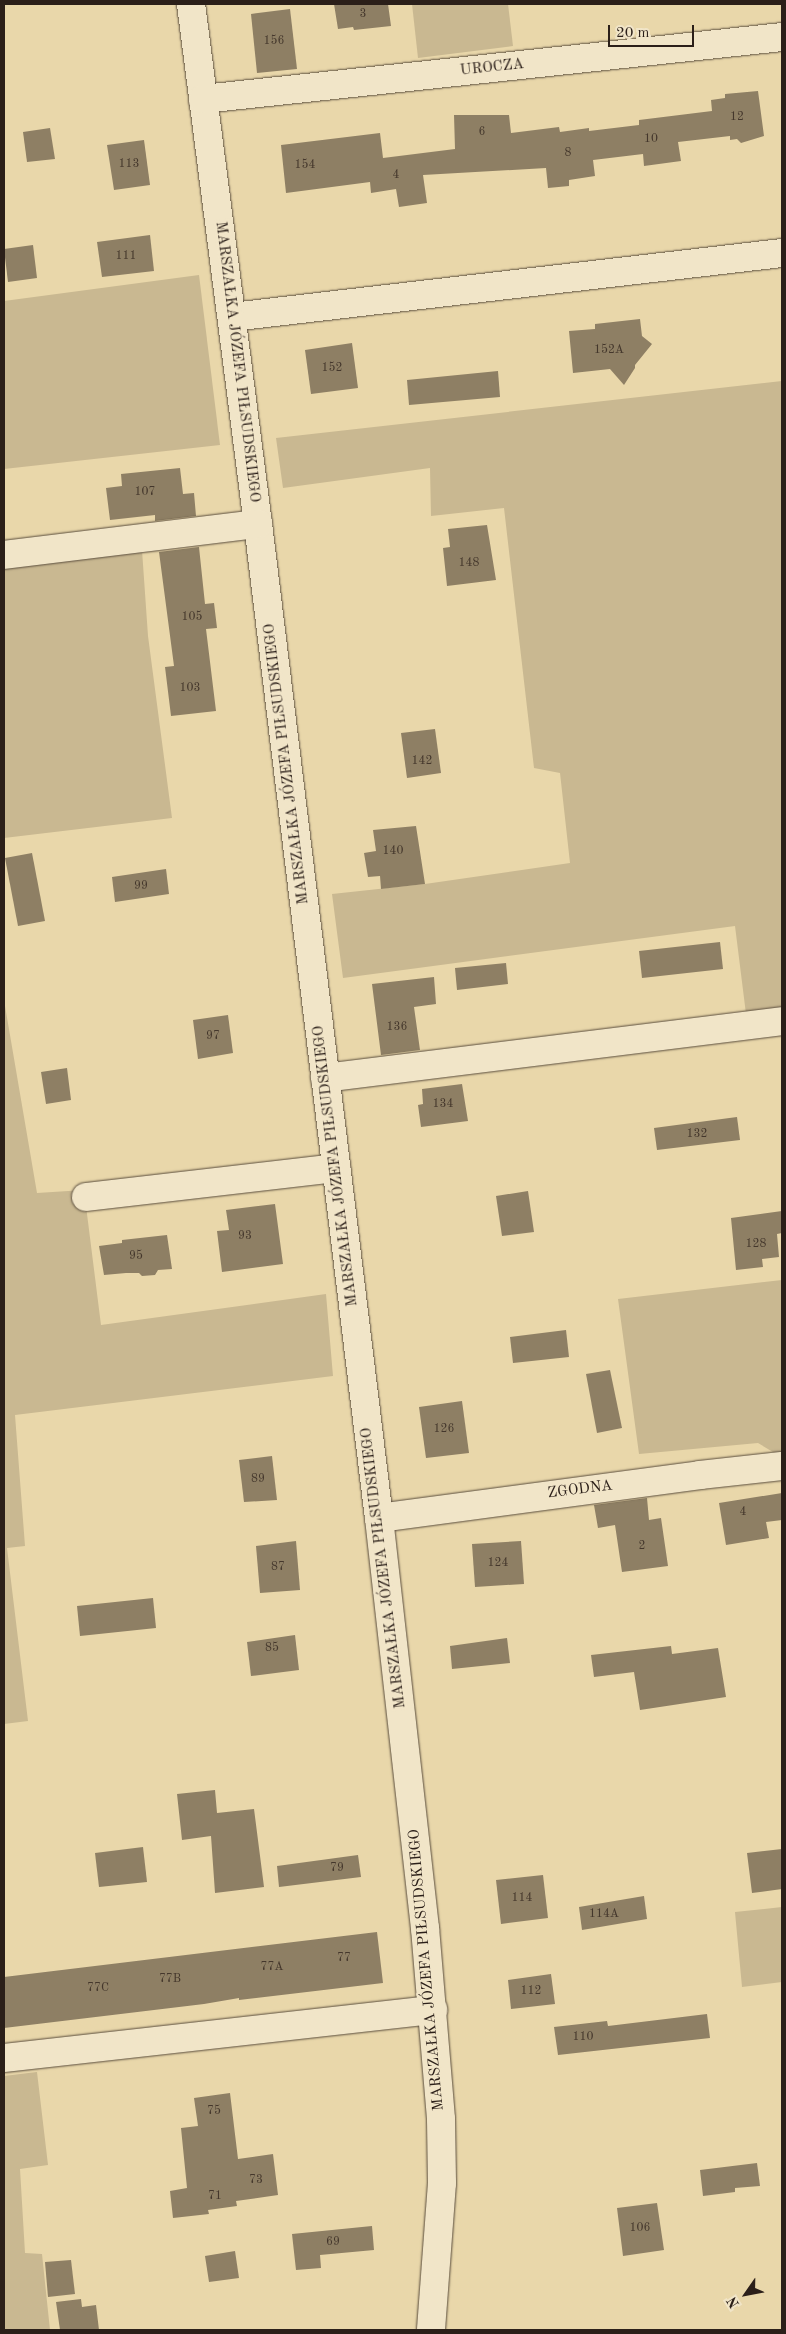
<!DOCTYPE html>
<meta charset="utf-8">
<style>
body{margin:0}
#map{position:relative;width:786px;height:2334px;overflow:hidden;background:#e9d7aa;font-family:"Old Standard TT",serif}
div>[style]{position:absolute}
.green>*{inset:0;background:#c9b891}
.building>*{inset:0;background:#8e7f64}
.roads{filter:drop-shadow(0 0 1px #5a4d3d) drop-shadow(0 0 1px #5a4d3d)}
.minor>*{height:28px;margin:-14px;padding:0 14px;transform-origin:14px;border-radius:14px;background:#f1e5c8}
span{translate:-50% -50%;white-space:nowrap;text-align:center;line-height:1.15;-webkit-text-stroke:4.5px #f1e5c8;paint-order:stroke}
.number-label{font-size:12px;color:#44372c}
.number-label span{-webkit-text-stroke-width:0}
.street-label{font-size:15px;color:#2b1f19}
.frame{position:absolute;inset:0;border:5px solid #2b1f19;pointer-events:none}
.north{position:absolute;left:721px;top:2269px;width:50px;height:50px;-webkit-text-stroke:4px #f1e5c8;paint-order:stroke;rotate:237deg;font-size:14px;font-weight:700;line-height:20px;text-align:center;color:#2b1f19}
.north::after{content:'';display:block;margin:auto;width:18px;height:22px;background:#2b1f19;clip-path:polygon(50% 0,100% 100%,50% 72%,0 100%)}
.scale{position:absolute;left:608px;top:25px;width:86px;height:22px;box-sizing:border-box;border:2px solid #2b1f19;border-top:0;padding-left:6px;font-size:15px;line-height:18px;white-space:nowrap;color:#2b1f19;-webkit-text-stroke:4px #f1e5c8;paint-order:stroke}
</style>
<div id="map">
<div class="green">
<i style="clip-path:polygon(412px 4px,508px 4px,513px 46px,418px 58px)"></i>
<i style="clip-path:polygon(199px 275px,220px 445px,4px 469px,4px 301px)"></i>
<i style="clip-path:polygon(782px 381px,782px 1009px,746px 1014px,735px 926px,343px 978px,332px 894px,425px 884px,570px 863px,560px 773px,534px 768px,504px 508px,431px 516px,430px 468px,283px 488px,276px 438px)"></i>
<i style="clip-path:polygon(142px 550px,148px 636px,172px 818px,4px 838px,4px 566px)"></i>
<i style="clip-path:polygon(4px 1000px,37px 1193px,84px 1190px,101px 1325px,326px 1294px,333px 1376px,15px 1415px,25px 1546px,7px 1548px,28px 1721px,4px 1724px)"></i>
<i style="clip-path:polygon(782px 1280px,782px 1455px,778px 1455px,758px 1443px,639px 1454px,618px 1299px)"></i>
<i style="clip-path:polygon(782px 1907px,782px 1982px,742px 1987px,735px 1912px)"></i>
<i style="clip-path:polygon(37px 2072px,48px 2165px,20px 2169px,25px 2253px,42px 2254px,50px 2330px,4px 2330px,4px 2076px)"></i>
</div>
<div class="building">
<i style="clip-path:polygon(334px 4px,388px 4px,391px 26px,354px 30px,353px 27px,338px 29px)"></i>
<i style="clip-path:polygon(290px 9px,297px 69px,257px 73px,251px 14px)"></i>
<i style="clip-path:polygon(758px 91px,764px 136px,741px 143px,737px 139px,730px 140px,730px 136px,678px 142px,681px 161px,644px 166px,643px 154px,593px 160px,595px 176px,569px 180px,569px 186px,548px 188px,546px 168px,423px 175px,427px 203px,399px 207px,396px 189px,371px 193px,370px 182px,286px 193px,281px 145px,380px 133px,383px 158px,455px 149px,454px 115px,509px 115px,511px 133px,559px 127px,560px 132px,589px 128px,589px 131px,639px 125px,639px 120px,712px 111px,711px 100px,725px 98px,725px 94px)"></i>
<i style="clip-path:polygon(50px 128px,55px 159px,27px 162px,23px 132px)"></i>
<i style="clip-path:polygon(144px 140px,150px 185px,114px 190px,107px 145px)"></i>
<i style="clip-path:polygon(150px 235px,154px 271px,102px 277px,97px 242px)"></i>
<i style="clip-path:polygon(33px 245px,37px 278px,8px 282px,4px 249px)"></i>
<i style="clip-path:polygon(640px 319px,642px 336px,652px 344px,635px 365px,635px 368px,624px 385px,610px 369px,573px 373px,569px 331px,595px 329px,595px 324px)"></i>
<i style="clip-path:polygon(352px 343px,358px 388px,311px 394px,305px 350px)"></i>
<i style="clip-path:polygon(498px 371px,500px 397px,409px 405px,407px 380px)"></i>
<i style="clip-path:polygon(180px 468px,183px 494px,194px 493px,196px 516px,155px 521px,155px 515px,110px 520px,106px 488px,122px 486px,121px 474px)"></i>
<i style="clip-path:polygon(487px 525px,496px 580px,447px 586px,443px 548px,450px 547px,448px 529px)"></i>
<i style="clip-path:polygon(199px 547px,205px 604px,214px 603px,217px 628px,206px 629px,216px 711px,171px 716px,165px 667px,174px 666px,159px 552px)"></i>
<i style="clip-path:polygon(435px 729px,441px 773px,407px 778px,401px 733px)"></i>
<i style="clip-path:polygon(416px 826px,425px 884px,381px 889px,380px 876px,368px 877px,364px 853px,376px 851px,373px 830px)"></i>
<i style="clip-path:polygon(32px 853px,45px 921px,18px 926px,5px 858px)"></i>
<i style="clip-path:polygon(166px 869px,169px 894px,115px 902px,112px 877px)"></i>
<i style="clip-path:polygon(720px 942px,723px 969px,642px 978px,639px 951px)"></i>
<i style="clip-path:polygon(506px 963px,508px 984px,457px 990px,455px 968px)"></i>
<i style="clip-path:polygon(434px 977px,436px 1004px,414px 1007px,420px 1050px,381px 1055px,372px 984px)"></i>
<i style="clip-path:polygon(228px 1015px,233px 1053px,198px 1059px,193px 1020px)"></i>
<i style="clip-path:polygon(67px 1068px,71px 1100px,46px 1104px,41px 1072px)"></i>
<i style="clip-path:polygon(462px 1084px,468px 1121px,421px 1127px,418px 1105px,423px 1104px,422px 1089px)"></i>
<i style="clip-path:polygon(737px 1117px,740px 1140px,657px 1150px,654px 1128px)"></i>
<i style="clip-path:polygon(528px 1191px,534px 1232px,502px 1236px,496px 1196px)"></i>
<i style="clip-path:polygon(275px 1204px,283px 1264px,222px 1272px,217px 1231px,229px 1230px,226px 1210px)"></i>
<i style="clip-path:polygon(782px 1211px,782px 1233px,777px 1234px,779px 1257px,762px 1259px,763px 1267px,736px 1270px,731px 1218px)"></i>
<i style="clip-path:polygon(167px 1235px,172px 1269px,158px 1270px,155px 1275px,142px 1276px,139px 1273px,126px 1273px,104px 1275px,99px 1246px,122px 1243px,122px 1240px)"></i>
<i style="clip-path:polygon(566px 1330px,569px 1357px,513px 1363px,510px 1337px)"></i>
<i style="clip-path:polygon(610px 1370px,622px 1428px,597px 1433px,586px 1374px)"></i>
<i style="clip-path:polygon(462px 1401px,469px 1453px,426px 1458px,419px 1407px)"></i>
<i style="clip-path:polygon(272px 1456px,277px 1500px,244px 1502px,239px 1460px)"></i>
<i style="clip-path:polygon(782px 1493px,782px 1520px,766px 1522px,769px 1538px,726px 1545px,719px 1503px)"></i>
<i style="clip-path:polygon(647px 1498px,649px 1520px,661px 1518px,668px 1566px,622px 1572px,615px 1525px,598px 1528px,594px 1505px)"></i>
<i style="clip-path:polygon(296px 1541px,300px 1590px,260px 1593px,256px 1546px)"></i>
<i style="clip-path:polygon(521px 1541px,524px 1584px,475px 1587px,472px 1544px)"></i>
<i style="clip-path:polygon(153px 1598px,156px 1628px,80px 1636px,77px 1606px)"></i>
<i style="clip-path:polygon(295px 1635px,299px 1670px,251px 1676px,247px 1642px)"></i>
<i style="clip-path:polygon(507px 1638px,510px 1663px,452px 1669px,450px 1646px)"></i>
<i style="clip-path:polygon(671px 1646px,672px 1654px,718px 1648px,726px 1697px,640px 1710px,634px 1672px,594px 1677px,591px 1655px)"></i>
<i style="clip-path:polygon(215px 1790px,217px 1813px,254px 1809px,264px 1887px,215px 1893px,211px 1836px,182px 1840px,177px 1794px)"></i>
<i style="clip-path:polygon(143px 1847px,147px 1882px,99px 1887px,95px 1853px)"></i>
<i style="clip-path:polygon(782px 1849px,782px 1889px,752px 1893px,747px 1853px)"></i>
<i style="clip-path:polygon(358px 1855px,361px 1877px,279px 1887px,277px 1866px)"></i>
<i style="clip-path:polygon(543px 1875px,548px 1918px,501px 1924px,496px 1880px)"></i>
<i style="clip-path:polygon(644px 1896px,647px 1919px,582px 1930px,579px 1907px)"></i>
<i style="clip-path:polygon(377px 1932px,383px 1983px,239px 2000px,239px 1998px,204px 2004px,4px 2028px,4px 1977px)"></i>
<i style="clip-path:polygon(551px 1974px,555px 2004px,511px 2009px,508px 1980px)"></i>
<i style="clip-path:polygon(707px 2014px,710px 2038px,558px 2055px,554px 2027px,607px 2021px,608px 2026px)"></i>
<i style="clip-path:polygon(230px 2093px,238px 2159px,273px 2154px,278px 2195px,236px 2201px,237px 2206px,208px 2210px,209px 2214px,173px 2218px,170px 2191px,187px 2188px,181px 2128px,198px 2126px,194px 2098px)"></i>
<i style="clip-path:polygon(757px 2163px,760px 2186px,735px 2188px,735px 2192px,703px 2196px,700px 2170px)"></i>
<i style="clip-path:polygon(657px 2203px,664px 2250px,623px 2256px,617px 2208px)"></i>
<i style="clip-path:polygon(372px 2226px,374px 2250px,320px 2255px,321px 2268px,296px 2270px,292px 2234px)"></i>
<i style="clip-path:polygon(235px 2251px,239px 2278px,209px 2282px,205px 2256px)"></i>
<i style="clip-path:polygon(71px 2260px,75px 2294px,48px 2297px,45px 2262px)"></i>
<i style="clip-path:polygon(81px 2299px,82px 2307px,96px 2305px,99px 2330px,60px 2330px,56px 2302px)"></i>
</div>
<div class="roads">
<div class="minor">
<i style="left:191px;top:4px;width:524px;rotate:82.66deg"></i>
<i style="left:258px;top:524px;width:1001px;rotate:83.06deg"></i>
<i style="left:379px;top:1518px;width:413px;rotate:83.6deg"></i>
<i style="left:425px;top:1928px;width:192px;rotate:85.2deg"></i>
<i style="left:441px;top:2119px;width:64px;rotate:89.1deg"></i>
<i style="left:442px;top:2183px;width:147px;rotate:94.3deg"></i>
<i style="left:203px;top:99px;width:582px;rotate:-6.11deg"></i>
<i style="left:232px;top:317px;width:554px;rotate:-6.64deg"></i>
<i style="left:4px;top:555px;width:256px;rotate:-7deg"></i>
<i style="left:325px;top:1078px;width:461px;rotate:-7.1deg"></i>
<i style="left:86px;top:1197px;width:252px;rotate:-6.6deg"></i>
<i style="left:379px;top:1518px;width:324px;rotate:-7.6deg"></i>
<i style="left:700px;top:1475px;width:82px;rotate:-6.3deg"></i>
<i style="left:4px;top:2058px;width:432px;rotate:-6.4deg"></i>
</div>
</div>
<div class="number-label">
<span style="left:363px;top:15px">3</span>
<span style="left:274px;top:42px">156</span>
<span style="left:737px;top:118px">12</span>
<span style="left:482px;top:133px">6</span>
<span style="left:651px;top:140px">10</span>
<span style="left:568px;top:154px">8</span>
<span style="left:129px;top:165px">113</span>
<span style="left:305px;top:166px">154</span>
<span style="left:396px;top:176px">4</span>
<span style="left:126px;top:257px">111</span>
<span style="left:609px;top:351px">152A</span>
<span style="left:332px;top:369px">152</span>
<span style="left:145px;top:493px">107</span>
<span style="left:469px;top:564px">148</span>
<span style="left:192px;top:618px">105</span>
<span style="left:190px;top:689px">103</span>
<span style="left:422px;top:762px">142</span>
<span style="left:393px;top:852px">140</span>
<span style="left:141px;top:887px">99</span>
<span style="left:397px;top:1028px">136</span>
<span style="left:213px;top:1037px">97</span>
<span style="left:443px;top:1105px">134</span>
<span style="left:697px;top:1135px">132</span>
<span style="left:245px;top:1237px">93</span>
<span style="left:756px;top:1245px">128</span>
<span style="left:136px;top:1257px">95</span>
<span style="left:444px;top:1430px">126</span>
<span style="left:258px;top:1480px">89</span>
<span style="left:743px;top:1513px">4</span>
<span style="left:642px;top:1547px">2</span>
<span style="left:498px;top:1564px">124</span>
<span style="left:278px;top:1568px">87</span>
<span style="left:272px;top:1649px">85</span>
<span style="left:337px;top:1869px">79</span>
<span style="left:522px;top:1899px">114</span>
<span style="left:604px;top:1915px">114A</span>
<span style="left:344px;top:1959px">77</span>
<span style="left:272px;top:1968px">77A</span>
<span style="left:170px;top:1980px">77B</span>
<span style="left:98px;top:1989px">77C</span>
<span style="left:531px;top:1992px">112</span>
<span style="left:583px;top:2038px">110</span>
<span style="left:214px;top:2112px">75</span>
<span style="left:256px;top:2181px">73</span>
<span style="left:215px;top:2197px">71</span>
<span style="left:640px;top:2229px">106</span>
<span style="left:333px;top:2243px">69</span>
</div>
<div class="street-label">
<span style="left:492px;top:68px;rotate:-6deg">UROCZA</span>
<span style="left:237px;top:362px;rotate:83deg">MARSZAŁKA JÓZEFA PIŁSUDSKIEGO</span>
<span style="left:287px;top:764px;rotate:-97deg">MARSZAŁKA JÓZEFA PIŁSUDSKIEGO</span>
<span style="left:336px;top:1166px;rotate:-97deg">MARSZAŁKA JÓZEFA PIŁSUDSKIEGO</span>
<span style="left:580px;top:1490px;rotate:-7deg">ZGODNA</span>
<span style="left:384px;top:1568px;rotate:-97deg">MARSZAŁKA JÓZEFA PIŁSUDSKIEGO</span>
<span style="left:427px;top:1970px;rotate:-95deg">MARSZAŁKA JÓZEFA PIŁSUDSKIEGO</span>
</div>
<div class="frame"></div>
<div class="north">N</div>
<div class="scale">20 m</div>
</div>
